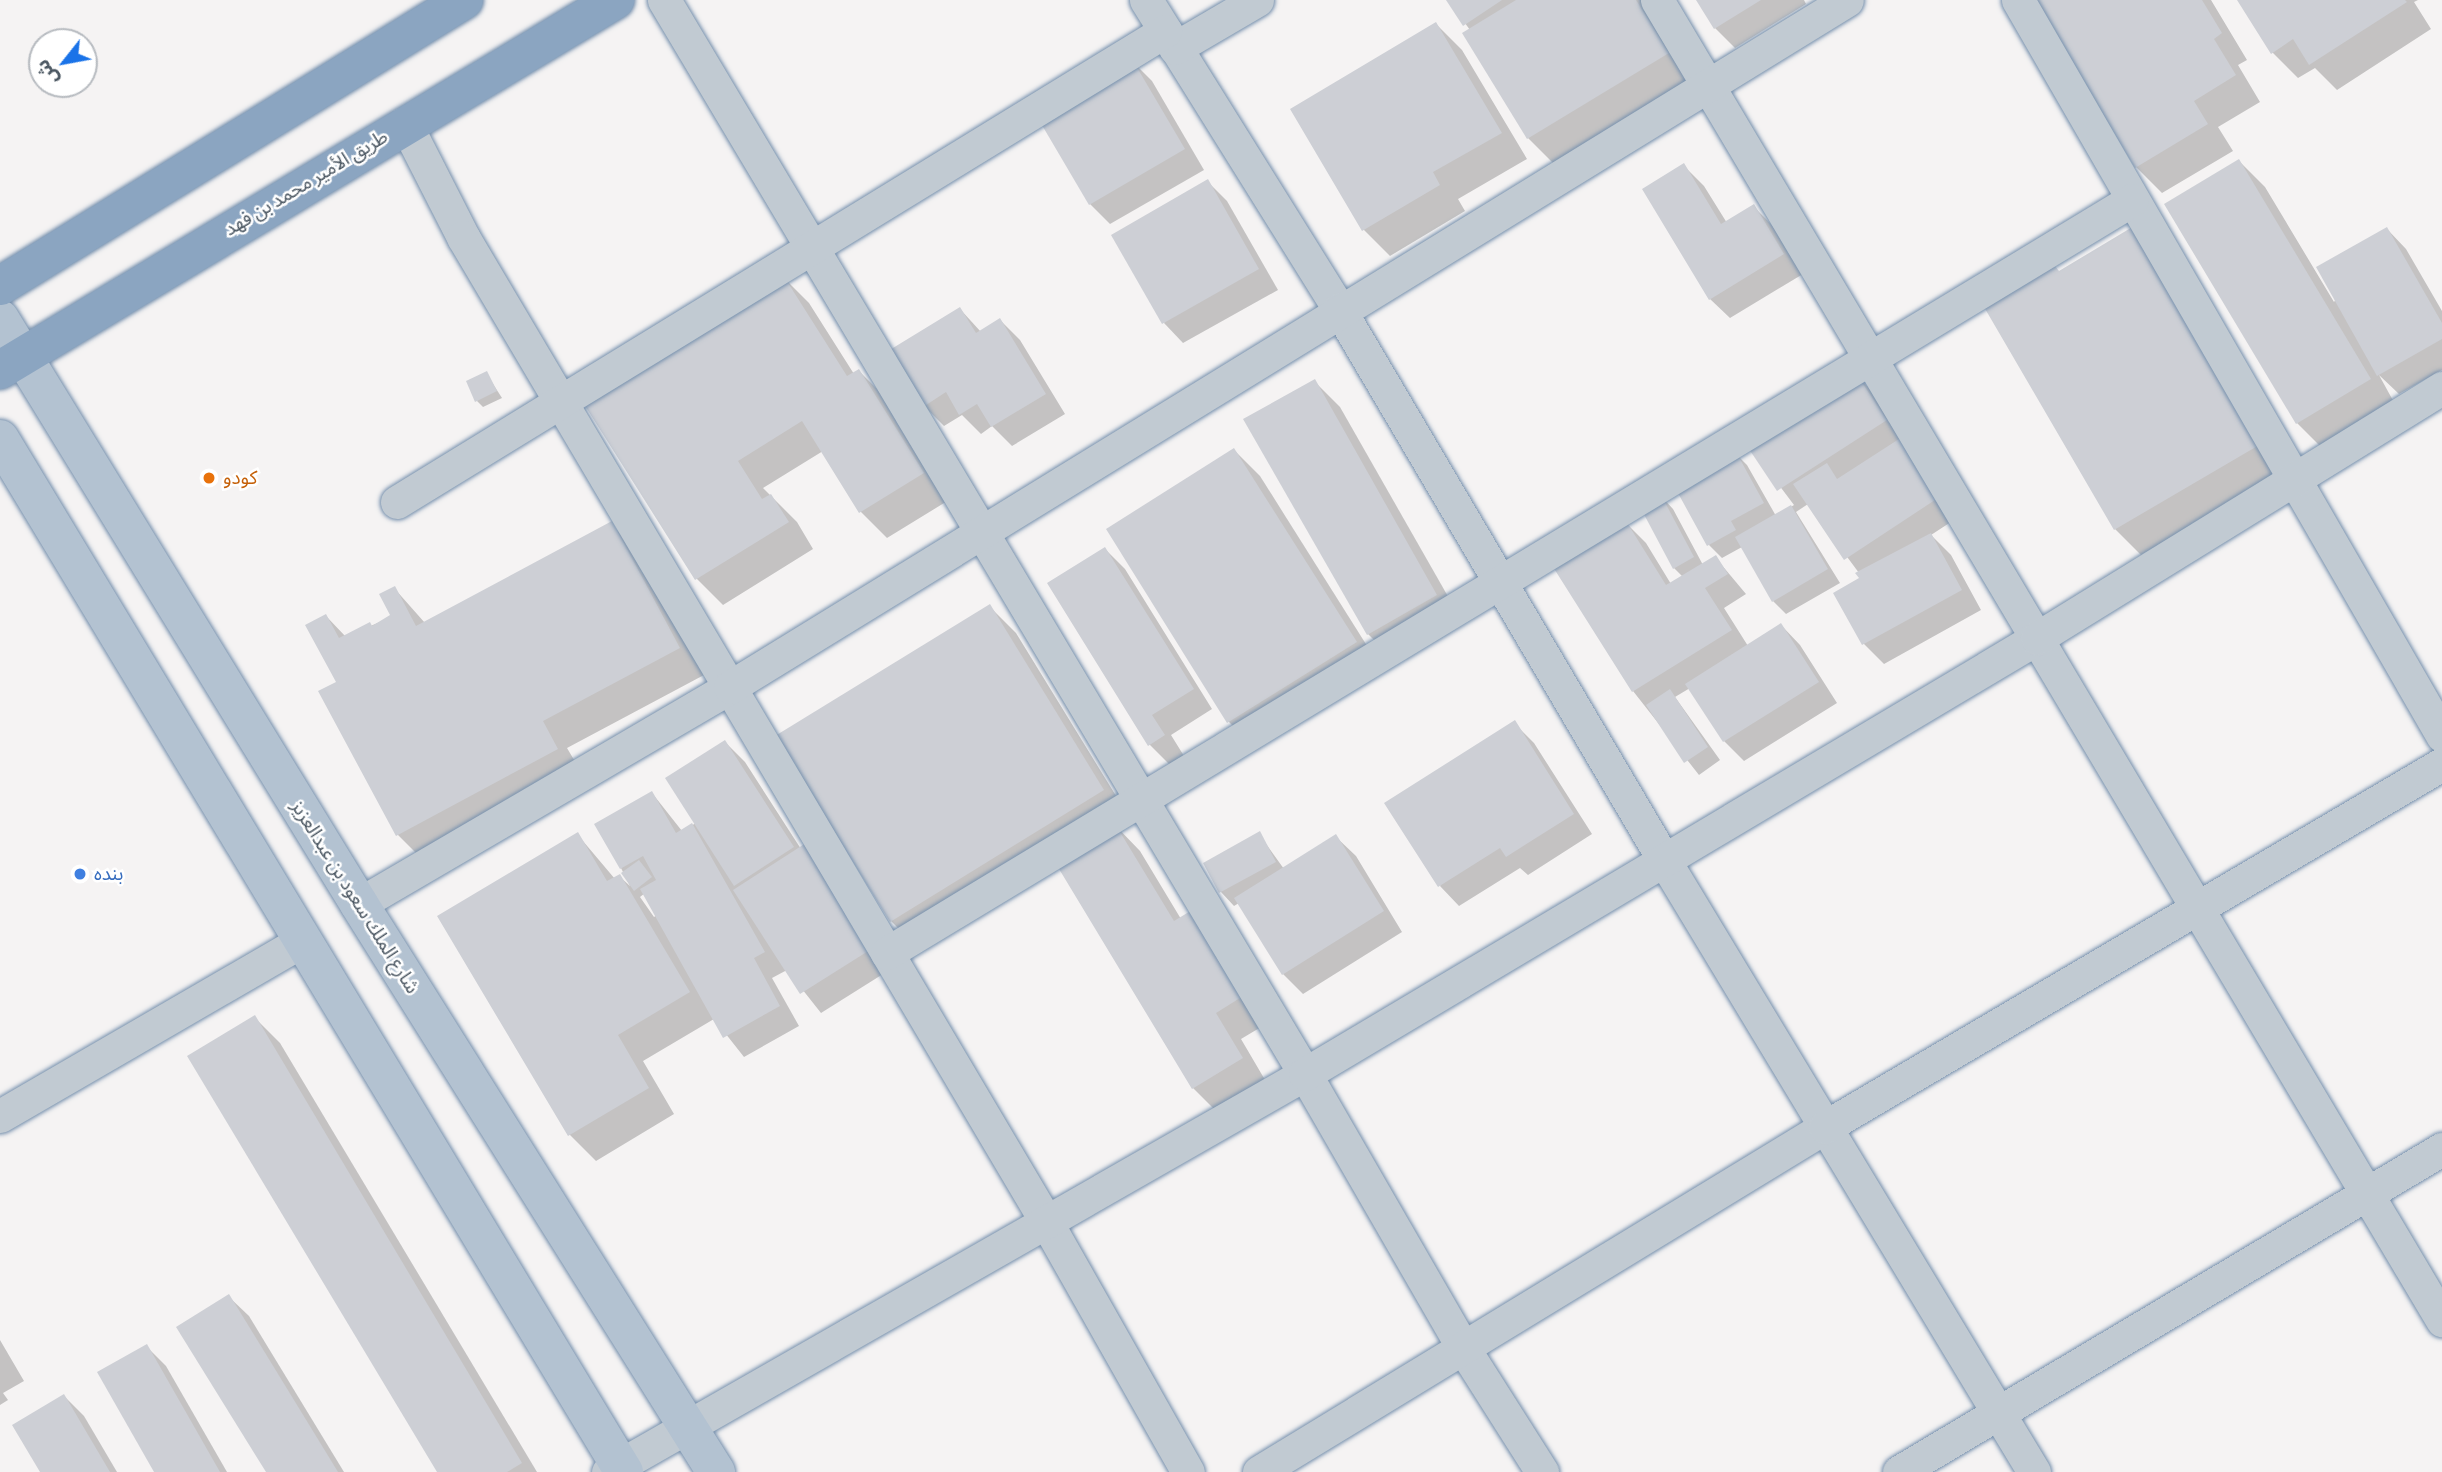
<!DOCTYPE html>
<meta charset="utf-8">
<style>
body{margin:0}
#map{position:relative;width:2442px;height:1472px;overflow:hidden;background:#f5f3f3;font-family:Manrope,"Noto Sans Arabic",sans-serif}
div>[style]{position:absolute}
.shadow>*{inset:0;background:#0003}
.building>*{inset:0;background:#cdcfd5}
.roads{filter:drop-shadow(0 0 2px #7690ad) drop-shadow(0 0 2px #7690ad)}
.street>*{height:33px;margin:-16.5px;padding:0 16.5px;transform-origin:16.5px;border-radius:16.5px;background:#c1cad2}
.primary>*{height:38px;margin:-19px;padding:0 19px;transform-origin:19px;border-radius:19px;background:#b3c2d1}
.highway>*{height:38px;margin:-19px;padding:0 19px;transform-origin:19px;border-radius:19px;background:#8ba5c1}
.dots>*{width:19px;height:19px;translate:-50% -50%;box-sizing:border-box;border:4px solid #fff;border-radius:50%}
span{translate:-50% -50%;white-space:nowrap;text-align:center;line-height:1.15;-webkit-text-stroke:5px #fff;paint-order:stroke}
.street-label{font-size:19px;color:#4a5661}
.food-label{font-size:19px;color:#c56008}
.left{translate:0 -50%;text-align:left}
.shop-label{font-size:19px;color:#366cbe}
.north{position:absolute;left:28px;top:28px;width:70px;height:70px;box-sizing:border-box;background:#fff;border:2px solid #b7bbc0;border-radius:50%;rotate:239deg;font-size:19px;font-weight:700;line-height:28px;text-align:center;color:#4a5661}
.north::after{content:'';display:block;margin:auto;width:24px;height:32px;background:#1a73e8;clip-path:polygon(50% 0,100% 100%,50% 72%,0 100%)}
</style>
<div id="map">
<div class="shadow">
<i style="clip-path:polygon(1448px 0,1645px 0,1693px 80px,1554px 164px,1528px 138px,1470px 30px)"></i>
<i style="clip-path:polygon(1698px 0,1804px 0,1806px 4px,1735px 48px,1715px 28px)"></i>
<i style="clip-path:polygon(2036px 0,2211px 0,2247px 60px,2238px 65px,2260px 102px,2218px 127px,2233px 151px,2162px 193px,2136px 167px)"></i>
<i style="clip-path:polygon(2239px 0,2418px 0,2414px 2px,2431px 29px,2337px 90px,2315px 68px,2298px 78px,2272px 52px)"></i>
<i style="clip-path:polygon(1436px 24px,1462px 50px,1527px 159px,1458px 199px,1465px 211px,1390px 256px,1364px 230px,1292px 110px)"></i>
<i style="clip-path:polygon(1132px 61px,1152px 81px,1204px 170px,1110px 224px,1090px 204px)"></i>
<i style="clip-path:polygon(2239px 161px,2265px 187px,2334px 302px,2387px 229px,2406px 249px,2442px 311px,2442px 370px,2399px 394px,2379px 375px,2396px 406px,2323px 449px,2297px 423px,2166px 205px)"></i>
<i style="clip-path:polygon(1684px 166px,1704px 186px,1727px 223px,1754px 207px,1774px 227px,1803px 274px,1730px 318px,1710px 299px)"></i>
<i style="clip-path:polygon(1207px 181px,1227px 201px,1278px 290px,1183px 343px,1164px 323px)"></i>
<i style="clip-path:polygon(2060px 272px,2291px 467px,2141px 555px,2115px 529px)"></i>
<i style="clip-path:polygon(783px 277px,809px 303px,854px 374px,859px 371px,885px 397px,949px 500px,887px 538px,861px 512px,823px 451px,763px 488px,797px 522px,813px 549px,723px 605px,697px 579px,585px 401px)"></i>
<i style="clip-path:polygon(960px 309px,981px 332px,1000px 320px,1020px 340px,1065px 414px,1012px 446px,992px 426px,981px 434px,962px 415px,944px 426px,924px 406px)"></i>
<i style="clip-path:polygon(486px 373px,502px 398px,483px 407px,477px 401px)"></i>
<i style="clip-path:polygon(1855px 374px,1875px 394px,1957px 518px,1931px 535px,1951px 555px,1981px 610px,1884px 664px,1864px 644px,1835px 593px,1861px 579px,1859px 573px,1808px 504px,1796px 512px,1840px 583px,1786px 614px,1773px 601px,1742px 547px,1722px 558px,1709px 545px,1734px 452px,1747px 465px,1776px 516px,1794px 505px,1748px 444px)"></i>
<i style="clip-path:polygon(1314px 381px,1340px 407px,1462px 621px,1394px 660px,1368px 634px)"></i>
<i style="clip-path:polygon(1234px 450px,1260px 476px,1381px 668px,1255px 748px,1229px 722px)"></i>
<i style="clip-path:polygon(1660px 495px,1673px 509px,1703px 565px,1715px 557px,1746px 594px,1724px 608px,1748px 646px,1781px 625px,1800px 645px,1837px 703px,1744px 761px,1724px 741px,1690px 688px,1675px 697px,1720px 760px,1699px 775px,1633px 691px,1626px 523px,1646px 543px,1671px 584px,1683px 577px,1674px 568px)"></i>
<i style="clip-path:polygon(611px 524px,637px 550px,704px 675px,567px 748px,583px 775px,424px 861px,398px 835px,320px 692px,338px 683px,326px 616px,346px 637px,393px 616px,394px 588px,425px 623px)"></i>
<i style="clip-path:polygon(1105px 549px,1125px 569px,1212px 709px,1171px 735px,1184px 756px,1169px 764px,1149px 744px)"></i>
<i style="clip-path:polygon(990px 607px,1016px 633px,1129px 817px,1115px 825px,1140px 851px,1181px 919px,1273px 1020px,1241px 1039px,1268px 1085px,1219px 1114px,1193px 1088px,1057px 861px,917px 947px,891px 921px,777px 737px)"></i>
<i style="clip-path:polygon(1514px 723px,1534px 743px,1592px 834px,1528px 875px,1520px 868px,1459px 906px,1440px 886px)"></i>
<i style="clip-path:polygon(evenodd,725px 742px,745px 762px,801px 849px,891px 969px,821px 1013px,787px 970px,772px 978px,799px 1026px,744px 1057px,714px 1019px,643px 1061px,674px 1114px,596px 1161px,570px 1135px,577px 834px,615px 879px,619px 876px,630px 886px,621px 868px,652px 793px,682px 831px,696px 823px,725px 742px,645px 893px,657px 915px,654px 917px,640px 897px,645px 893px)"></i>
<i style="clip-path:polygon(1259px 834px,1284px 869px,1336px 837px,1356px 856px,1402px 932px,1303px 994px,1283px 974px,1239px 903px,1234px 906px,1221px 892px,1205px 864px)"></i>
<i style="clip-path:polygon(254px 1017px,280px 1043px,537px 1472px,439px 1472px)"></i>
<i style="clip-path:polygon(229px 1297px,249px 1316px,344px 1472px,268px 1472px)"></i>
<i style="clip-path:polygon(0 1340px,24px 1381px,3px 1393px,8px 1400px,0 1405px)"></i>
<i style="clip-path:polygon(146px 1346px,166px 1366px,227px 1472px,156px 1472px)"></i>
<i style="clip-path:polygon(64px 1396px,84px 1416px,117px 1472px,42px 1472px)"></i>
</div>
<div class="building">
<i style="clip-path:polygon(1446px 0,1502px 0,1463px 26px)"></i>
<i style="clip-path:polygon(1516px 0,1636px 0,1669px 53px,1527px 139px,1462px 33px)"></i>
<i style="clip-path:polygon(1696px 0,1761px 0,1714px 29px)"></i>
<i style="clip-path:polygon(2034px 0,2202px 0,2222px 33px,2214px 39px,2236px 75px,2194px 101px,2208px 124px,2135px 168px)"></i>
<i style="clip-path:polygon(2237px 0,2405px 0,2407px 2px,2309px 65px,2293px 39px,2271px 54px)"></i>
<i style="clip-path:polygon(1436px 22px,1502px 133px,1433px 172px,1440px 185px,1362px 231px,1290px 109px)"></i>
<i style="clip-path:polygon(1132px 59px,1185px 149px,1089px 205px,1036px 115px)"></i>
<i style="clip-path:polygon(2239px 159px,2371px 379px,2296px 424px,2164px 204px)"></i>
<i style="clip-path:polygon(1684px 163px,1721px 224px,1754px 204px,1784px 254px,1709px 300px,1642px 189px)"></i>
<i style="clip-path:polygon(1208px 179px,1259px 269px,1162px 324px,1111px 235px)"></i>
<i style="clip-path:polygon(2139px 223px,2266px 441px,2114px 530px,1984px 307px,2055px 266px,2059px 271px)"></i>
<i style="clip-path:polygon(2387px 227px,2442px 323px,2442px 339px,2377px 376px,2316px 267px)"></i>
<i style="clip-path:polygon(783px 275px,847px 376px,859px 369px,924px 473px,859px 513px,802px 421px,738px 461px,762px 499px,771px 494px,789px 522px,695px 580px,582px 401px)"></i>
<i style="clip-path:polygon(960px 307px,976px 333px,1000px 318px,1046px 394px,991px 427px,977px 404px,959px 415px,946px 392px,923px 407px,888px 351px)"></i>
<i style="clip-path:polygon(487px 371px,497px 391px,475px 402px,466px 381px)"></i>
<i style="clip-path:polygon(1855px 372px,1887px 420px,1777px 491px,1745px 443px)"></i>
<i style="clip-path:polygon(1315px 379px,1437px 595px,1367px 635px,1243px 419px)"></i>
<i style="clip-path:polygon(1899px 439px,1938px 498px,1844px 560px,1793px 484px,1827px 463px,1837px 479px)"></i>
<i style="clip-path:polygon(1234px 448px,1357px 642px,1227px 723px,1106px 529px)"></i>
<i style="clip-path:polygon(1735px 450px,1764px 503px,1731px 521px,1736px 530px,1707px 546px,1673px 484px)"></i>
<i style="clip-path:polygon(1660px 493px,1694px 557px,1673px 569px,1639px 505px)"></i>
<i style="clip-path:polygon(1791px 505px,1828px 569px,1772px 602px,1735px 537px)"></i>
<i style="clip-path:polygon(612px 521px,680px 648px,543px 721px,558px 749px,396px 836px,318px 691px,336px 682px,305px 625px,326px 614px,339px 638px,370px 622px,372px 626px,390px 615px,379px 594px,395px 586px,416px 626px)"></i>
<i style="clip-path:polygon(1626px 521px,1666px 585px,1716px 555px,1728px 574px,1705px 588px,1732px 630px,1632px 692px,1553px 567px)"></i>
<i style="clip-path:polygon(1931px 533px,1962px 590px,1862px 645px,1833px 593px,1859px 578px,1855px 573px)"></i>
<i style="clip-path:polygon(1105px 547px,1194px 689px,1152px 715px,1165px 735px,1148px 746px,1047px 583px)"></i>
<i style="clip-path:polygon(990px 604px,1104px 790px,890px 922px,775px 736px)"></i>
<i style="clip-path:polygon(1781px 623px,1819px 682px,1723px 742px,1685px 684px)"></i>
<i style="clip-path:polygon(1670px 689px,1708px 747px,1684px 763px,1646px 705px)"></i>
<i style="clip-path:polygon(1515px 720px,1574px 814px,1506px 857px,1500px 848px,1438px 887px,1384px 803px)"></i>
<i style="clip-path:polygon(725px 740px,794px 847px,734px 886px,665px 778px)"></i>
<i style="clip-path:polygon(652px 791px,676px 833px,692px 823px,765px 952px,754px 958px,780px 1006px,723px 1038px,640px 889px,656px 880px,643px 856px,620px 869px,594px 824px)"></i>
<i style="clip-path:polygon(1114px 822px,1174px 921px,1197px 907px,1248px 993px,1216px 1013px,1243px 1058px,1192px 1089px,1053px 859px)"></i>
<i style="clip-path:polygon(1260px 831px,1276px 862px,1219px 893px,1203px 863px)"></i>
<i style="clip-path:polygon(578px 832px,607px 881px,620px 874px,690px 992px,618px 1035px,649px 1088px,568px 1136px,437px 916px)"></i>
<i style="clip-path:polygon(1336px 834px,1384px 911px,1282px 975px,1234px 898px)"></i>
<i style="clip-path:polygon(806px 843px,873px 948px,800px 994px,733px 890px)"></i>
<i style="clip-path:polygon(639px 860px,652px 877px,634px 891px,621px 873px)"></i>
<i style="clip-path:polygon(255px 1015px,522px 1463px,507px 1472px,437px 1472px,187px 1056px)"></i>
<i style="clip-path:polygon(229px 1294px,338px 1472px,266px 1472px,176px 1327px)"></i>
<i style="clip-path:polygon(147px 1344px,220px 1472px,154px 1472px,97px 1372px)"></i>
<i style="clip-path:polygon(64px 1394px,110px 1472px,40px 1472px,12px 1425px)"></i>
</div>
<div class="roads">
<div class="street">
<i style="left:664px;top:0;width:1251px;rotate:59.17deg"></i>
<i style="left:1305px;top:1074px;width:318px;rotate:60deg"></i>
<i style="left:1464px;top:1349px;width:146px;rotate:57.6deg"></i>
<i style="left:1146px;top:0;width:364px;rotate:58deg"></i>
<i style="left:1339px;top:309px;width:640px;rotate:59.47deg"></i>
<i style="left:1664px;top:860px;width:715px;rotate:58.84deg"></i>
<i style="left:1657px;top:0;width:1536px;rotate:59.26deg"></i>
<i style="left:2018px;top:0;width:849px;rotate:60.02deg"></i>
<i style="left:1175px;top:48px;width:95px;rotate:-30.3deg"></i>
<i style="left:405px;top:123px;width:128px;rotate:63deg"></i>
<i style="left:463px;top:237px;width:1146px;rotate:59.36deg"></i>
<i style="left:1047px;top:1223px;width:286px;rotate:60.5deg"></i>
<i style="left:397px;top:502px;width:901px;rotate:-31.52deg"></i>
<i style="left:359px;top:904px;width:430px;rotate:-30.3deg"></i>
<i style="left:730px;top:687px;width:1311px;rotate:-31.59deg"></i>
<i style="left:887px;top:953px;width:1455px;rotate:-31.17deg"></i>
<i style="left:0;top:1116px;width:349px;rotate:-30.1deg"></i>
<i style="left:608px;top:1472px;width:803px;rotate:-29.73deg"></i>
<i style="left:1305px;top:1074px;width:852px;rotate:-30.78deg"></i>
<i style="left:2037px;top:638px;width:476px;rotate:-31.7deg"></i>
<i style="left:1259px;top:1472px;width:663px;rotate:-31.36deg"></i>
<i style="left:1825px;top:1127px;width:716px;rotate:-30.47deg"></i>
<i style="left:1899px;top:1472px;width:632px;rotate:-30.75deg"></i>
</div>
<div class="primary">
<i style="left:0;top:319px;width:686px;rotate:58.46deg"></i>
<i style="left:359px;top:904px;width:671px;rotate:57.85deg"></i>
<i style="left:0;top:439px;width:1207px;rotate:58.87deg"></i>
</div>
<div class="highway">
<i style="left:0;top:286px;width:545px;rotate:-31.65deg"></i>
<i style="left:0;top:370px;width:718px;rotate:-31.03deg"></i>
</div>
</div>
<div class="dots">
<i style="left:209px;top:478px;background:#e8710a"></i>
<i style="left:80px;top:874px;background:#3f7fe0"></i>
</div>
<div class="street-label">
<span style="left:306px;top:183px;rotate:-31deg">طريق الأمير محمد بن فهد</span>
<span style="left:355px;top:897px;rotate:58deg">شارع الملك سعود بن عبدالعزيز</span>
</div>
<div class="food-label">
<span class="left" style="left:223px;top:478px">كودو</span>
</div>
<div class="shop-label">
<span class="left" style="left:94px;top:874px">بنده</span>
</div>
<div class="north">ش</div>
</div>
